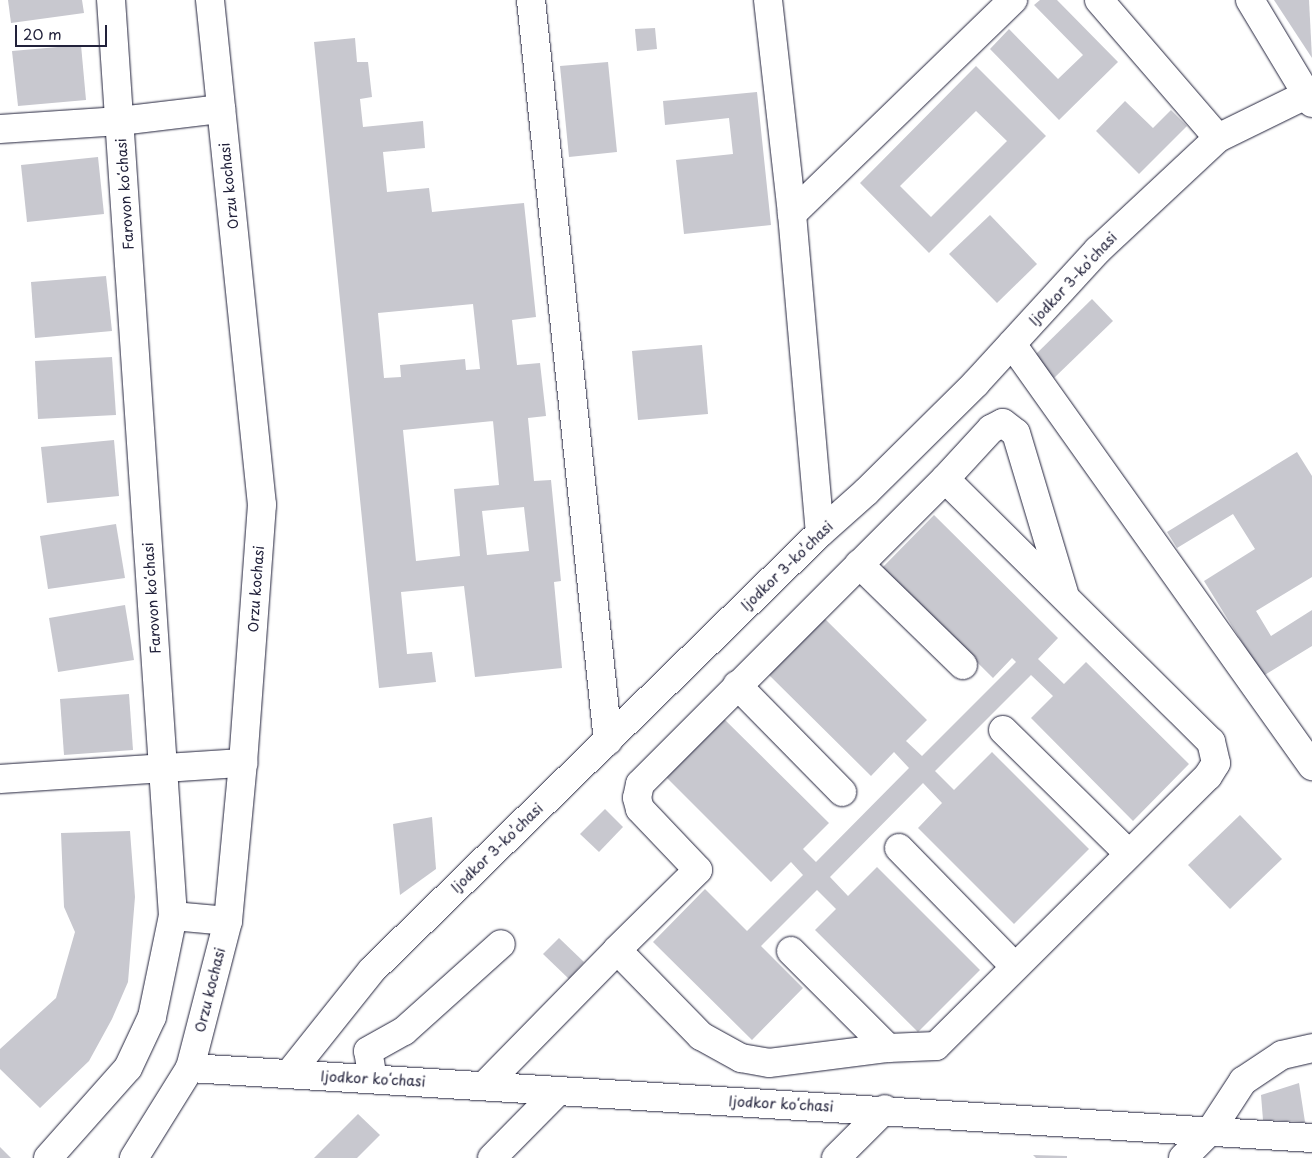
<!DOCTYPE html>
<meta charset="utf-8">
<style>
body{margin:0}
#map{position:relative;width:1312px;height:1158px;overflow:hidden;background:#fff;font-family:"Playpen Sans",sans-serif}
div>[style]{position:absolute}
.building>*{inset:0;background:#c8c8cf}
.roads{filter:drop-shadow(0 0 1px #22223b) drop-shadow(0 0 1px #22223b)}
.minor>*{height:28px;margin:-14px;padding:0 14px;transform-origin:14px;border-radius:14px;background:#fff}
.major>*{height:28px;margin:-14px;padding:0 14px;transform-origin:14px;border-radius:14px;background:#fff}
span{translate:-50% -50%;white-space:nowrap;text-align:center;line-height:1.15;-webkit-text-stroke:4.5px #fff;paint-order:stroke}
.street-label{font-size:14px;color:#22223b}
.scale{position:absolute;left:15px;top:25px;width:92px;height:22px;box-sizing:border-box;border:2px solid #22223b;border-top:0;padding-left:6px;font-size:15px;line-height:18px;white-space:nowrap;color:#22223b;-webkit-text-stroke:4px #fff;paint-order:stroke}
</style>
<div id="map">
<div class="building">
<i style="clip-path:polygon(8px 0,82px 0,84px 13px,11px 23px)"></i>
<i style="clip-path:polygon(1040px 0,1057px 0,1118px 62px,1059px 120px,990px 49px,1009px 29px,1058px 79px,1083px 55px,1034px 5px)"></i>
<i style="clip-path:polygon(1274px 0,1309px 0,1312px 58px)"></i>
<i style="clip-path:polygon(655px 28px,657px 49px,637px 51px,635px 29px)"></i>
<i style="clip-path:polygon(evenodd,355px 38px,357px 62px,368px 62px,372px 97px,360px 99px,363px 127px,423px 121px,425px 148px,383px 152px,387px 192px,429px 188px,432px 212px,524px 203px,536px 317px,512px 320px,517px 365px,540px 363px,546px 416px,528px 418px,534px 481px,551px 480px,561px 581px,554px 582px,562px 668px,475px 677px,464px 586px,401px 592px,407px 654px,432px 652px,436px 682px,379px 688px,314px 42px,355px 38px,473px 304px,480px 369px,466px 370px,465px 359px,400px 365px,401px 377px,384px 378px,378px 313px,473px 304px,355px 38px,493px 421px,499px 485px,454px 489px,460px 556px,416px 561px,403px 430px,493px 421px,355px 38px,524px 507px,529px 551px,487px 555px,482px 511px,524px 507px)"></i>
<i style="clip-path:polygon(81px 45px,86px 100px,18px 106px,12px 51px)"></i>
<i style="clip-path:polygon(608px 62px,617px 152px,569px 157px,560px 66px)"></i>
<i style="clip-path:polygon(evenodd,976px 66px,1046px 136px,929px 253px,860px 183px,976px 66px,976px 111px,1007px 141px,931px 217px,900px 186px,976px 111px)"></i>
<i style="clip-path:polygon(757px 92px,771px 225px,684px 234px,676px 160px,733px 154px,729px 118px,665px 125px,663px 101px)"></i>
<i style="clip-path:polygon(1125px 101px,1153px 128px,1171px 110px,1187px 126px,1139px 174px,1096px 131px)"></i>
<i style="clip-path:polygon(98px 157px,104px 214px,27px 222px,21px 165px)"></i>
<i style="clip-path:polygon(990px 215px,1037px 264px,997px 303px,949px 254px)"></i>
<i style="clip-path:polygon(106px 276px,112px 331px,35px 338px,31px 282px)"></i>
<i style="clip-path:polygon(1092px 299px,1113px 321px,1054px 378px,1033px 357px)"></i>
<i style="clip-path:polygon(702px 345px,708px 414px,638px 420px,632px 351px)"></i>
<i style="clip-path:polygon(112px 357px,116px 415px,38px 419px,35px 361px)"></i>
<i style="clip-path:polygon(114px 440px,119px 496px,47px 503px,41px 447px)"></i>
<i style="clip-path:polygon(1297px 452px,1312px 476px,1312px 577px,1256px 611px,1271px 636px,1312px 610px,1312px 646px,1263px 676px,1204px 581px,1255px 549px,1233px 514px,1177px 548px,1167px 532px)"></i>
<i style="clip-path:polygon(934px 515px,1058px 638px,1038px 659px,1064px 684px,1086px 662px,1189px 764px,1133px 821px,1031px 718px,1053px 696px,1031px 675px,935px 771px,954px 790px,992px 752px,1089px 849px,1014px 924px,918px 828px,942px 803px,923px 783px,830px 877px,848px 896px,877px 867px,980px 970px,918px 1032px,815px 930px,836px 909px,817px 890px,761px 946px,803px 988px,752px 1040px,653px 942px,705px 889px,747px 931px,803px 875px,791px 862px,771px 882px,662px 773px,720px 715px,829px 823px,803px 849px,816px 862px,909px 768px,894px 752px,871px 776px,768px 674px,823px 617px,927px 720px,906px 741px,922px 756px,1016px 662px,1012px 658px,993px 678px,882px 568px)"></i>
<i style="clip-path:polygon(116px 524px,125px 578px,48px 589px,40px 536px)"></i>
<i style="clip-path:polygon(125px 605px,134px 660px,58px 672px,49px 618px)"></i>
<i style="clip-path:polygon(129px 694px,133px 750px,64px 755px,60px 699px)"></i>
<i style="clip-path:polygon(605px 809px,623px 827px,599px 852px,580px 834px)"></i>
<i style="clip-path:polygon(1240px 815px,1282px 859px,1230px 909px,1188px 865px)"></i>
<i style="clip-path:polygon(432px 817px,436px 869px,400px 895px,393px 824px)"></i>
<i style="clip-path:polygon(130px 831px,135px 897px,128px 982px,112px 1019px,89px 1061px,40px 1108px,0 1069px,0 1049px,56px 998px,75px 932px,64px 907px,61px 833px)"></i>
<i style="clip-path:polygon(559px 938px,584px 962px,569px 979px,543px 954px)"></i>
<i style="clip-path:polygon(1299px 1083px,1305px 1122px,1263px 1120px,1261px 1095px)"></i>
<i style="clip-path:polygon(358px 1114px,380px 1135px,357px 1158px,314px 1158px)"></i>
<i style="clip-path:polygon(0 1147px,11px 1158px,0 1158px)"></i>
<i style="clip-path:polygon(1033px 1155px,1067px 1156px,1067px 1158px,1036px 1158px)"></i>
</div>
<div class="roads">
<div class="minor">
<i style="left:531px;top:0;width:745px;rotate:84.07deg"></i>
<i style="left:768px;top:0;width:215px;rotate:83.6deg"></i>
<i style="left:792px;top:214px;width:320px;rotate:85deg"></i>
<i style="left:1099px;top:0;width:182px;rotate:49.2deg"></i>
<i style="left:1250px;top:0;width:120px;rotate:59deg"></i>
<i style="left:0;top:129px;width:120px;rotate:-3.8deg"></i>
<i style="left:120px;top:121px;width:102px;rotate:-6.8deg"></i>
<i style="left:792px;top:214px;width:308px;rotate:-44.1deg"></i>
<i style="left:1012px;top:344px;width:518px;rotate:54.59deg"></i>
<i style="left:945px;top:479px;width:68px;rotate:-47.4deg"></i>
<i style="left:991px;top:429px;width:13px;rotate:-27deg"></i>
<i style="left:1003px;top:423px;width:16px;rotate:38deg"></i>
<i style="left:1016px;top:433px;width:167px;rotate:73.3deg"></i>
<i style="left:859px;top:564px;width:145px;rotate:44.2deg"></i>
<i style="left:737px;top:685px;width:150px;rotate:45.5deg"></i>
<i style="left:1003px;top:730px;width:175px;rotate:44.5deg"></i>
<i style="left:0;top:779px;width:244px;rotate:-3.8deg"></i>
<i style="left:899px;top:848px;width:166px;rotate:45.7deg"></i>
<i style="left:173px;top:916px;width:55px;rotate:5.2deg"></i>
<i style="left:791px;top:951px;width:137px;rotate:45deg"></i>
<i style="left:190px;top:1068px;width:1124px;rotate:3.57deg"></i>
<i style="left:289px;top:1074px;width:133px;rotate:-51.4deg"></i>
<i style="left:372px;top:970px;width:626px;rotate:-44.29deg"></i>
<i style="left:820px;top:533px;width:62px;rotate:-41.7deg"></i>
<i style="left:866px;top:492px;width:155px;rotate:-44.7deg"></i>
<i style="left:976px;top:383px;width:180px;rotate:-47.5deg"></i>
<i style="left:1098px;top:250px;width:164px;rotate:-43deg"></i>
<i style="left:1218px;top:138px;width:105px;rotate:-26.1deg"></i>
<i style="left:373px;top:1079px;width:28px;rotate:-100deg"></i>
<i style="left:368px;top:1051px;width:41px;rotate:-29.1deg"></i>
<i style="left:404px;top:1031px;width:130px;rotate:-41.9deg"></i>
<i style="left:485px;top:1085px;width:189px;rotate:-45.6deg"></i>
<i style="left:617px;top:950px;width:120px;rotate:45.7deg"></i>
<i style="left:701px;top:1036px;width:46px;rotate:28.8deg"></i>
<i style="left:741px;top:1058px;width:28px;rotate:10deg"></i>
<i style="left:769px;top:1063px;width:120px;rotate:-7.2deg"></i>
<i style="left:888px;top:1048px;width:48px;rotate:-2.4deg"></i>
<i style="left:936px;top:1046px;width:383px;rotate:-44.8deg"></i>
<i style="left:1208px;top:776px;width:15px;rotate:-58deg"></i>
<i style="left:1216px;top:763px;width:22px;rotate:-103deg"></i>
<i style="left:1211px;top:742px;width:374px;rotate:-135.3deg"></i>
<i style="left:945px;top:479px;width:431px;rotate:135deg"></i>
<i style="left:640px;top:784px;width:14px;rotate:102deg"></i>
<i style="left:637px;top:798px;width:11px;rotate:75deg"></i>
<i style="left:640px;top:809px;width:84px;rotate:46.4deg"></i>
<i style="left:698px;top:870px;width:114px;rotate:135.4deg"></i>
<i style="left:48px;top:1158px;width:120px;rotate:-48.4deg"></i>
<i style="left:128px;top:1068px;width:56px;rotate:-64.8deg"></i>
<i style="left:152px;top:1017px;width:103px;rotate:-78.3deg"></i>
<i style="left:173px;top:916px;width:918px;rotate:-93.87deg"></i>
<i style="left:492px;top:1158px;width:93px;rotate:-45.4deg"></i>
<i style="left:836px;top:1158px;width:69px;rotate:-45deg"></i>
<i style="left:1183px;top:1158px;width:40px;rotate:-45deg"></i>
<i style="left:1211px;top:1130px;width:59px;rotate:-56.9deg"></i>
<i style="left:1243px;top:1081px;width:47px;rotate:-33.7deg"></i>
<i style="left:1282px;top:1055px;width:31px;rotate:-13deg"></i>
</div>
<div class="major">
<i style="left:134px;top:1158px;width:106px;rotate:-58.1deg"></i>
<i style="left:190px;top:1068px;width:152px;rotate:-75.5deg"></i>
<i style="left:228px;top:921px;width:159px;rotate:-84.6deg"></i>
<i style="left:243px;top:763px;width:259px;rotate:-85.8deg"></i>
<i style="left:262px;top:505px;width:508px;rotate:-95.88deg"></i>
</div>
</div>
<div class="street-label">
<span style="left:229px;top:186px;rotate:-96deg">Orzu kochasi</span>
<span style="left:125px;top:194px;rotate:-94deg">Farovon koʻchasi</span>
<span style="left:1073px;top:279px;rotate:-47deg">Ijodkor 3-koʼchasi</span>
<span style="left:787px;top:566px;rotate:-44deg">Ijodkor 3-koʼchasi</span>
<span style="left:256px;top:589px;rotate:-86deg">Orzu kochasi</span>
<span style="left:152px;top:598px;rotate:-94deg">Farovon koʻchasi</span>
<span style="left:497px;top:848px;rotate:-44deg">Ijodkor 3-koʼchasi</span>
<span style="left:210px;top:990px;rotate:-76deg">Orzu kochasi</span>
<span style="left:373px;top:1079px;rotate:3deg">Ijodkor koʻchasi</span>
<span style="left:781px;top:1104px;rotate:3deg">Ijodkor koʻchasi</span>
</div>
<div class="scale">20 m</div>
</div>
